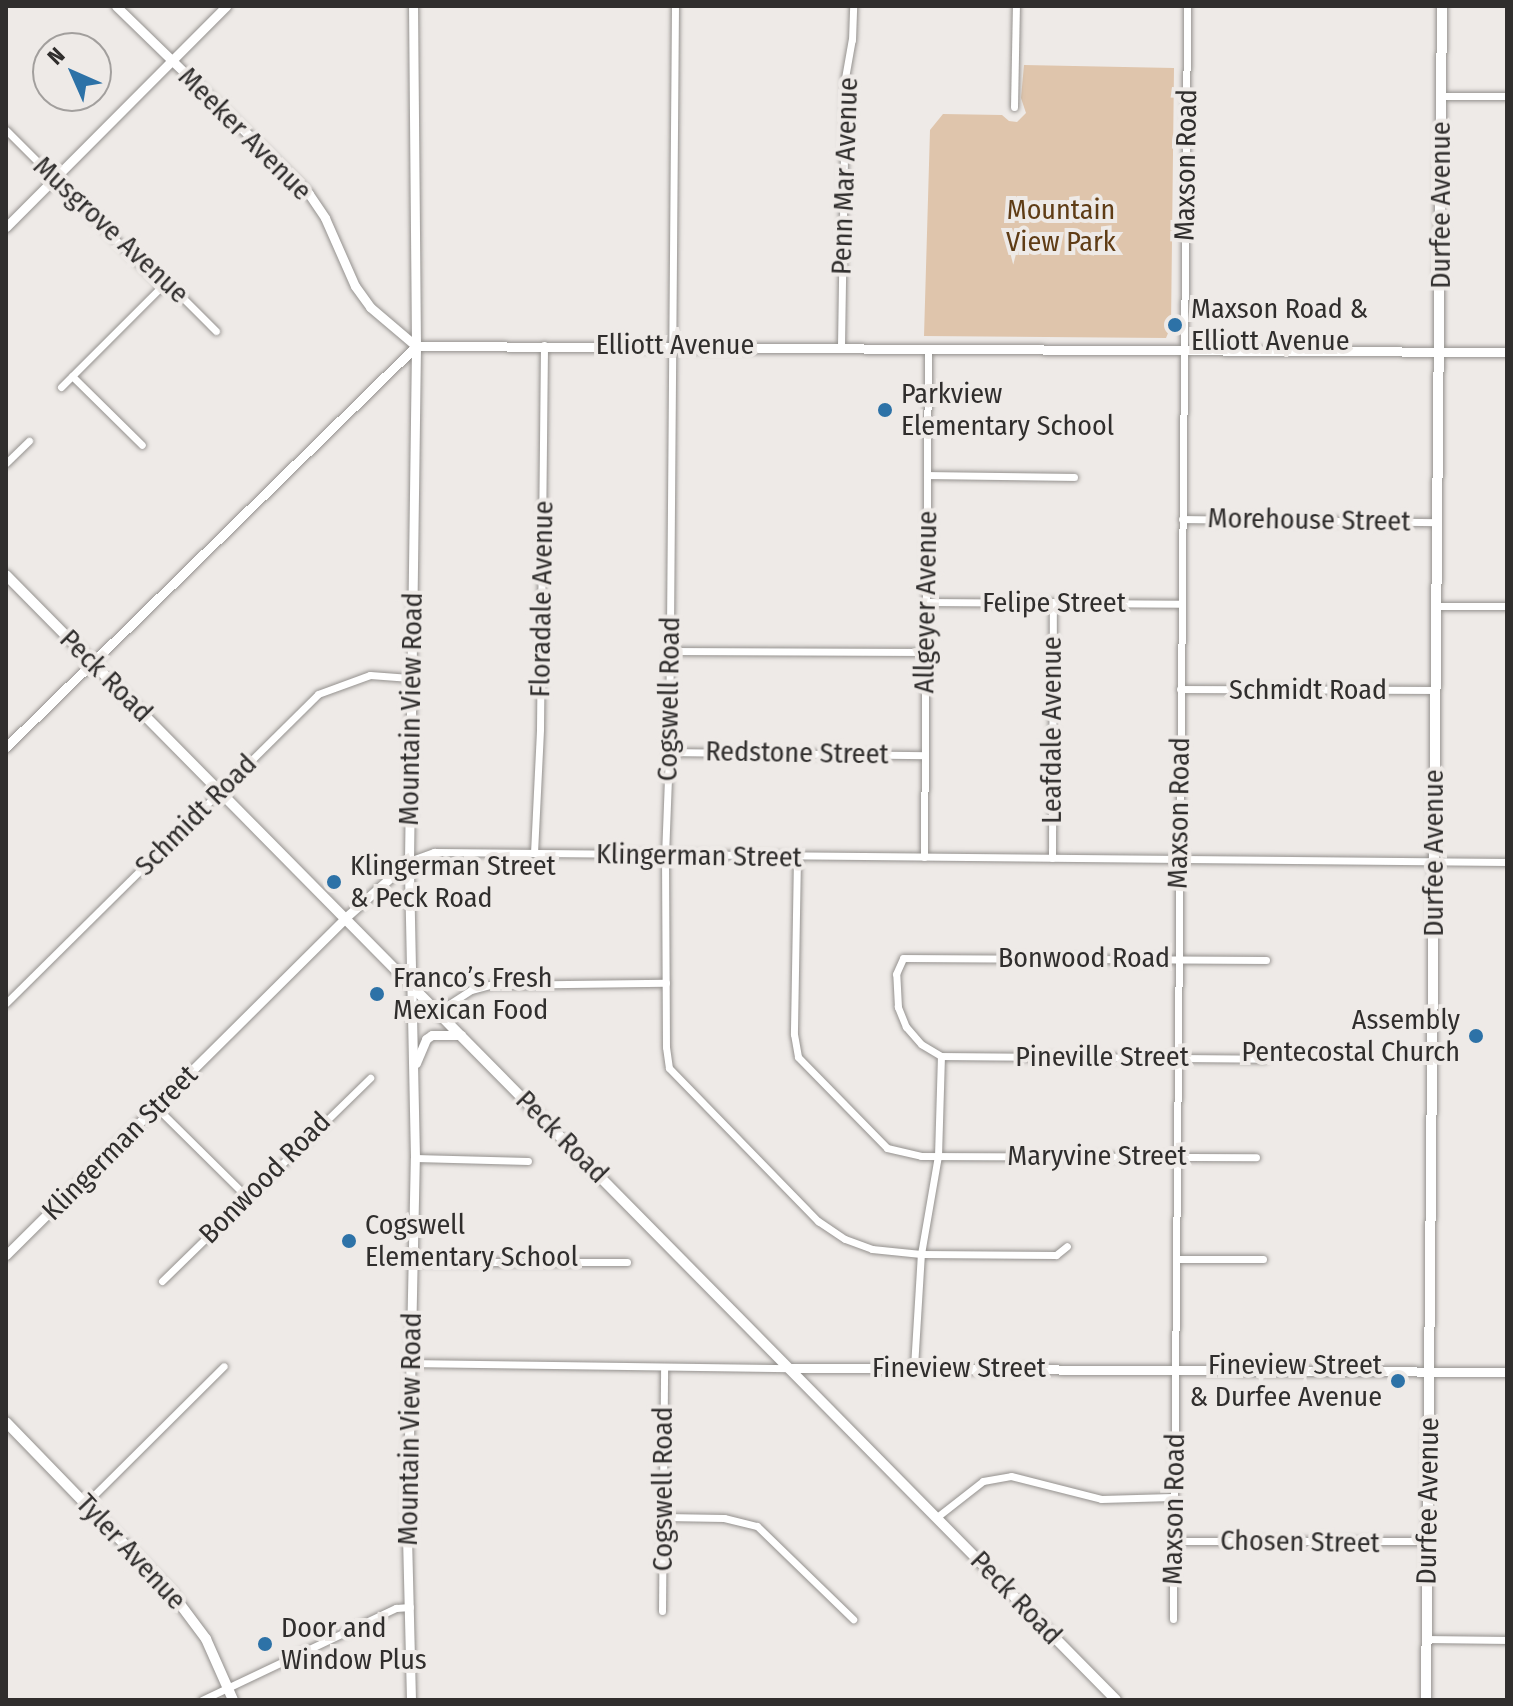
<!DOCTYPE html>
<meta charset="utf-8">
<style>
body{margin:0}
#map{position:relative;width:1513px;height:1706px;overflow:hidden;background:#eeeae7;font-family:"Fira Sans Condensed",sans-serif}
div>[style]{position:absolute}
.green>*{inset:0;background:#dfc5ac}
.roads{filter:drop-shadow(0 0 2px #94918e) drop-shadow(0 0 2px #94918e)}
.minor>*{height:7px;margin:-3.5px;padding:0 3.5px;transform-origin:3.5px;border-radius:3.5px;background:#fff}
.tertiary>*{height:9px;margin:-4.5px;padding:0 4.5px;transform-origin:4.5px;border-radius:4.5px;background:#fff}
.secondary>*{height:10px;margin:-5px;padding:0 5px;transform-origin:5px;border-radius:5px;background:#fff}
.dots>*{width:22px;height:22px;translate:-50% -50%;box-sizing:border-box;border:4px solid #eeeae7;border-radius:50%}
span{translate:-50% -50%;white-space:nowrap;text-align:center;line-height:1.15;-webkit-text-stroke:8px #eeeae7;paint-order:stroke}
.street-label{font-size:28px;color:#302e2d}
.park-label{font-size:28px;color:#5f3c15}
.poi-label{font-size:28px;color:#302e2d}
.left{translate:0 -50%;text-align:left}
.right{translate:-100% -50%;text-align:right}
.frame{position:absolute;inset:0;border:8px solid #302e2d;pointer-events:none}
.north{position:absolute;left:32px;top:32px;width:80px;height:80px;box-sizing:border-box;background:#eeeae7;border:2px solid #a29f9d;border-radius:50%;rotate:315deg;font-size:22px;font-weight:700;line-height:32px;text-align:center;color:#302e2d}
.north::after{content:'';display:block;margin:auto;width:28px;height:36px;background:#2d72a7;clip-path:polygon(50% 0,100% 100%,50% 72%,0 100%)}
</style>
<div id="map">
<div class="green">
<i style="clip-path:polygon(1024px 65px,1174px 68px,1171px 326px,1166px 338px,924px 336px,930px 130px,943px 114px,1002px 115px,1009px 121px,1017px 122px,1026px 113px,1021px 98px)"></i>
</div>
<div class="roads">
<div class="minor">
<i style="left:675px;top:6px;width:746px;rotate:90.46deg"></i>
<i style="left:669px;top:752px;width:104px;rotate:92.2deg"></i>
<i style="left:665px;top:856px;width:191px;rotate:89.7deg"></i>
<i style="left:666px;top:1047px;width:21px;rotate:82deg"></i>
<i style="left:669px;top:1068px;width:214px;rotate:45.8deg"></i>
<i style="left:818px;top:1221px;width:32px;rotate:34deg"></i>
<i style="left:845px;top:1239px;width:29px;rotate:20deg"></i>
<i style="left:872px;top:1249px;width:49px;rotate:5.8deg"></i>
<i style="left:921px;top:1254px;width:135px;rotate:0.4deg"></i>
<i style="left:1056px;top:1255px;width:14px;rotate:-39deg"></i>
<i style="left:1441px;top:96px;width:66px"></i>
<i style="left:1014px;top:107px;width:101px;rotate:-88.9deg"></i>
<i style="left:6px;top:130px;width:221px;rotate:45deg"></i>
<i style="left:162px;top:286px;width:8px;rotate:-7deg"></i>
<i style="left:170px;top:285px;width:65px;rotate:45deg"></i>
<i style="left:841px;top:346px;width:268px;rotate:-89.1deg"></i>
<i style="left:845px;top:78px;width:39px;rotate:-80deg"></i>
<i style="left:852px;top:40px;width:34px;rotate:-88deg"></i>
<i style="left:72px;top:376px;width:98px;rotate:44.6deg"></i>
<i style="left:61px;top:387px;width:143px;rotate:-45deg"></i>
<i style="left:6px;top:463px;width:32px;rotate:-44deg"></i>
<i style="left:927px;top:475px;width:147px;rotate:0.8deg"></i>
<i style="left:1182px;top:519px;width:255px;rotate:0.7deg"></i>
<i style="left:926px;top:602px;width:255px;rotate:0.4deg"></i>
<i style="left:1438px;top:606px;width:69px"></i>
<i style="left:670px;top:651px;width:255px;rotate:0.2deg"></i>
<i style="left:1180px;top:689px;width:256px;rotate:0.2deg"></i>
<i style="left:669px;top:752px;width:255px;rotate:0.7deg"></i>
<i style="left:534px;top:853px;width:124px;rotate:-87.2deg"></i>
<i style="left:540px;top:729px;width:384px;rotate:-89.4deg"></i>
<i style="left:797px;top:857px;width:177px;rotate:91deg"></i>
<i style="left:794px;top:1034px;width:23px;rotate:80deg"></i>
<i style="left:798px;top:1057px;width:127px;rotate:45.6deg"></i>
<i style="left:887px;top:1148px;width:35px;rotate:13deg"></i>
<i style="left:921px;top:1156px;width:335px;rotate:0.2deg"></i>
<i style="left:924px;top:857px;width:509px;rotate:-89.55deg"></i>
<i style="left:1052px;top:858px;width:256px;rotate:-89.8deg"></i>
<i style="left:409px;top:861px;width:27px;rotate:-20deg"></i>
<i style="left:434px;top:852px;width:1073px;rotate:0.53deg"></i>
<i style="left:6px;top:1003px;width:439px;rotate:-44.7deg"></i>
<i style="left:318px;top:694px;width:55px;rotate:-20.1deg"></i>
<i style="left:370px;top:675px;width:40px;rotate:4.3deg"></i>
<i style="left:437px;top:1012px;width:40px;rotate:-32.9deg"></i>
<i style="left:471px;top:990px;width:20px;rotate:-15deg"></i>
<i style="left:490px;top:985px;width:176px;rotate:-0.7deg"></i>
<i style="left:941px;top:1056px;width:323px;rotate:0.5deg"></i>
<i style="left:156px;top:1107px;width:127px;rotate:44.7deg"></i>
<i style="left:415px;top:1158px;width:113px;rotate:1.5deg"></i>
<i style="left:1176px;top:1259px;width:87px"></i>
<i style="left:413px;top:1262px;width:214px"></i>
<i style="left:162px;top:1281px;width:291px;rotate:-44.3deg"></i>
<i style="left:410px;top:1363px;width:378px;rotate:0.8deg"></i>
<i style="left:914px;top:1367px;width:113px;rotate:-86.5deg"></i>
<i style="left:921px;top:1254px;width:99px;rotate:-80.2deg"></i>
<i style="left:938px;top:1156px;width:100px;rotate:-88.3deg"></i>
<i style="left:941px;top:1056px;width:23px;rotate:-149deg"></i>
<i style="left:921px;top:1044px;width:23px;rotate:-131deg"></i>
<i style="left:906px;top:1027px;width:22px;rotate:-112deg"></i>
<i style="left:898px;top:1007px;width:33px;rotate:-93deg"></i>
<i style="left:896px;top:974px;width:17px;rotate:-66deg"></i>
<i style="left:903px;top:958px;width:363px;rotate:0.3deg"></i>
<i style="left:86px;top:1503px;width:194px;rotate:-44.8deg"></i>
<i style="left:664px;top:1517px;width:60px;rotate:1deg"></i>
<i style="left:724px;top:1518px;width:34px;rotate:14deg"></i>
<i style="left:757px;top:1526px;width:134px;rotate:44.1deg"></i>
<i style="left:937px;top:1517px;width:58px;rotate:-38deg"></i>
<i style="left:983px;top:1481px;width:28px;rotate:-10deg"></i>
<i style="left:1011px;top:1476px;width:93px;rotate:14.3deg"></i>
<i style="left:1101px;top:1499px;width:71px;rotate:-1.6deg"></i>
<i style="left:1172px;top:1541px;width:255px"></i>
<i style="left:662px;top:1611px;width:244px;rotate:-89.5deg"></i>
<i style="left:1173px;top:1619px;width:1613px;rotate:-89.5deg"></i>
<i style="left:1427px;top:1639px;width:80px;rotate:0.7deg"></i>
<i style="left:202px;top:1700px;width:215px;rotate:-25.4deg"></i>
<i style="left:396px;top:1608px;width:14px;rotate:-4deg"></i>
</div>
<div class="tertiary">
<i style="left:116px;top:6px;width:269px;rotate:44.2deg"></i>
<i style="left:309px;top:194px;width:29px;rotate:56deg"></i>
<i style="left:325px;top:218px;width:74px;rotate:66.2deg"></i>
<i style="left:355px;top:286px;width:26px;rotate:54deg"></i>
<i style="left:370px;top:307px;width:60px;rotate:40.3deg"></i>
<i style="left:6px;top:227px;width:312px;rotate:-45.1deg"></i>
<i style="left:6px;top:747px;width:573px;rotate:-44.36deg"></i>
<i style="left:416px;top:346px;width:1091px;rotate:0.32deg"></i>
<i style="left:416px;top:1063px;width:26px;rotate:-67deg"></i>
<i style="left:426px;top:1039px;width:7px;rotate:-34deg"></i>
<i style="left:432px;top:1035px;width:29px"></i>
<i style="left:6px;top:1255px;width:478px;rotate:-44.8deg"></i>
<i style="left:345px;top:918px;width:86px;rotate:-41.7deg"></i>
<i style="left:789px;top:1368px;width:718px;rotate:0.32deg"></i>
<i style="left:411px;top:1700px;width:167px;rotate:-91.4deg"></i>
<i style="left:407px;top:1533px;width:375px;rotate:-88.8deg"></i>
<i style="left:415px;top:1158px;width:297px;rotate:-91.2deg"></i>
<i style="left:409px;top:861px;width:515px;rotate:-89.22deg"></i>
<i style="left:416px;top:346px;width:340px;rotate:-90.5deg"></i>
</div>
<div class="secondary">
<i style="left:6px;top:575px;width:1580px;rotate:45.38deg"></i>
<i style="left:6px;top:1422px;width:237px;rotate:45.9deg"></i>
<i style="left:171px;top:1592px;width:59px;rotate:53.3deg"></i>
<i style="left:206px;top:1639px;width:67px;rotate:66.1deg"></i>
<i style="left:1426px;top:1700px;width:1694px;rotate:-89.46deg"></i>
</div>
</div>
<div class="dots">
<i style="left:1175px;top:325px;background:#2d72a7"></i>
<i style="left:885px;top:410px;background:#2d72a7"></i>
<i style="left:334px;top:882px;background:#2d72a7"></i>
<i style="left:377px;top:994px;background:#2d72a7"></i>
<i style="left:1476px;top:1036px;background:#2d72a7"></i>
<i style="left:349px;top:1241px;background:#2d72a7"></i>
<i style="left:1398px;top:1381px;background:#2d72a7"></i>
<i style="left:265px;top:1644px;background:#2d72a7"></i>
</div>
<div class="street-label">
<span style="left:245px;top:134px;rotate:45deg">Meeker Avenue</span>
<span style="left:1186px;top:165px;rotate:-89deg">Maxson Road</span>
<span style="left:845px;top:176px;rotate:-88deg">Penn Mar Avenue</span>
<span style="left:1441px;top:205px;rotate:-90deg">Durfee Avenue</span>
<span style="left:111px;top:230px;rotate:43deg">Musgrove Avenue</span>
<span style="left:675px;top:345px">Elliott Avenue</span>
<span style="left:1309px;top:520px;rotate:1deg">Morehouse Street</span>
<span style="left:542px;top:599px;rotate:-89deg">Floradale Avenue</span>
<span style="left:926px;top:602px;rotate:-89deg">Allgeyer Avenue</span>
<span style="left:1054px;top:603px">Felipe Street</span>
<span style="left:106px;top:676px;rotate:45deg">Peck Road</span>
<span style="left:1308px;top:690px">Schmidt Road</span>
<span style="left:669px;top:699px;rotate:-89deg">Cogswell Road</span>
<span style="left:411px;top:709px;rotate:-89deg">Mountain View Road</span>
<span style="left:1052px;top:730px;rotate:-90deg">Leafdale Avenue</span>
<span style="left:797px;top:753px;rotate:1deg">Redstone Street</span>
<span style="left:1179px;top:813px;rotate:-89deg">Maxson Road</span>
<span style="left:196px;top:815px;rotate:-45deg">Schmidt Road</span>
<span style="left:1434px;top:853px;rotate:-90deg">Durfee Avenue</span>
<span style="left:699px;top:856px;rotate:1deg">Klingerman Street</span>
<span style="left:1084px;top:958px">Bonwood Road</span>
<span style="left:1102px;top:1057px">Pineville Street</span>
<span style="left:562px;top:1137px;rotate:45deg">Peck Road</span>
<span style="left:120px;top:1143px;rotate:-45deg">Klingerman Street</span>
<span style="left:1097px;top:1156px">Maryvine Street</span>
<span style="left:265px;top:1178px;rotate:-45deg">Bonwood Road</span>
<span style="left:959px;top:1368px">Fineview Street</span>
<span style="left:410px;top:1429px;rotate:-89deg">Mountain View Road</span>
<span style="left:663px;top:1489px;rotate:-90deg">Cogswell Road</span>
<span style="left:1428px;top:1501px;rotate:-89deg">Durfee Avenue</span>
<span style="left:1174px;top:1509px;rotate:-89deg">Maxson Road</span>
<span style="left:1300px;top:1542px;rotate:1deg">Chosen Street</span>
<span style="left:131px;top:1552px;rotate:47deg">Tyler Avenue</span>
<span style="left:1016px;top:1598px;rotate:46deg">Peck Road</span>
</div>
<div class="park-label">
<span style="left:1061px;top:226px">Mountain<br>View Park</span>
</div>
<div class="poi-label">
<span class="left" style="left:1191px;top:325px">Maxson Road &amp;<br>Elliott Avenue</span>
<span class="left" style="left:901px;top:410px">Parkview<br>Elementary School</span>
<span class="left" style="left:350px;top:882px">Klingerman Street<br>&amp; Peck Road</span>
<span class="left" style="left:393px;top:994px">Franco’s Fresh<br>Mexican Food</span>
<span class="right" style="left:1460px;top:1036px">Assembly<br>Pentecostal Church</span>
<span class="left" style="left:365px;top:1241px">Cogswell<br>Elementary School</span>
<span class="right" style="left:1382px;top:1381px">Fineview Street<br>&amp; Durfee Avenue</span>
<span class="left" style="left:281px;top:1644px">Door and<br>Window Plus</span>
</div>
<div class="frame"></div>
<div class="north">N</div>
</div>
